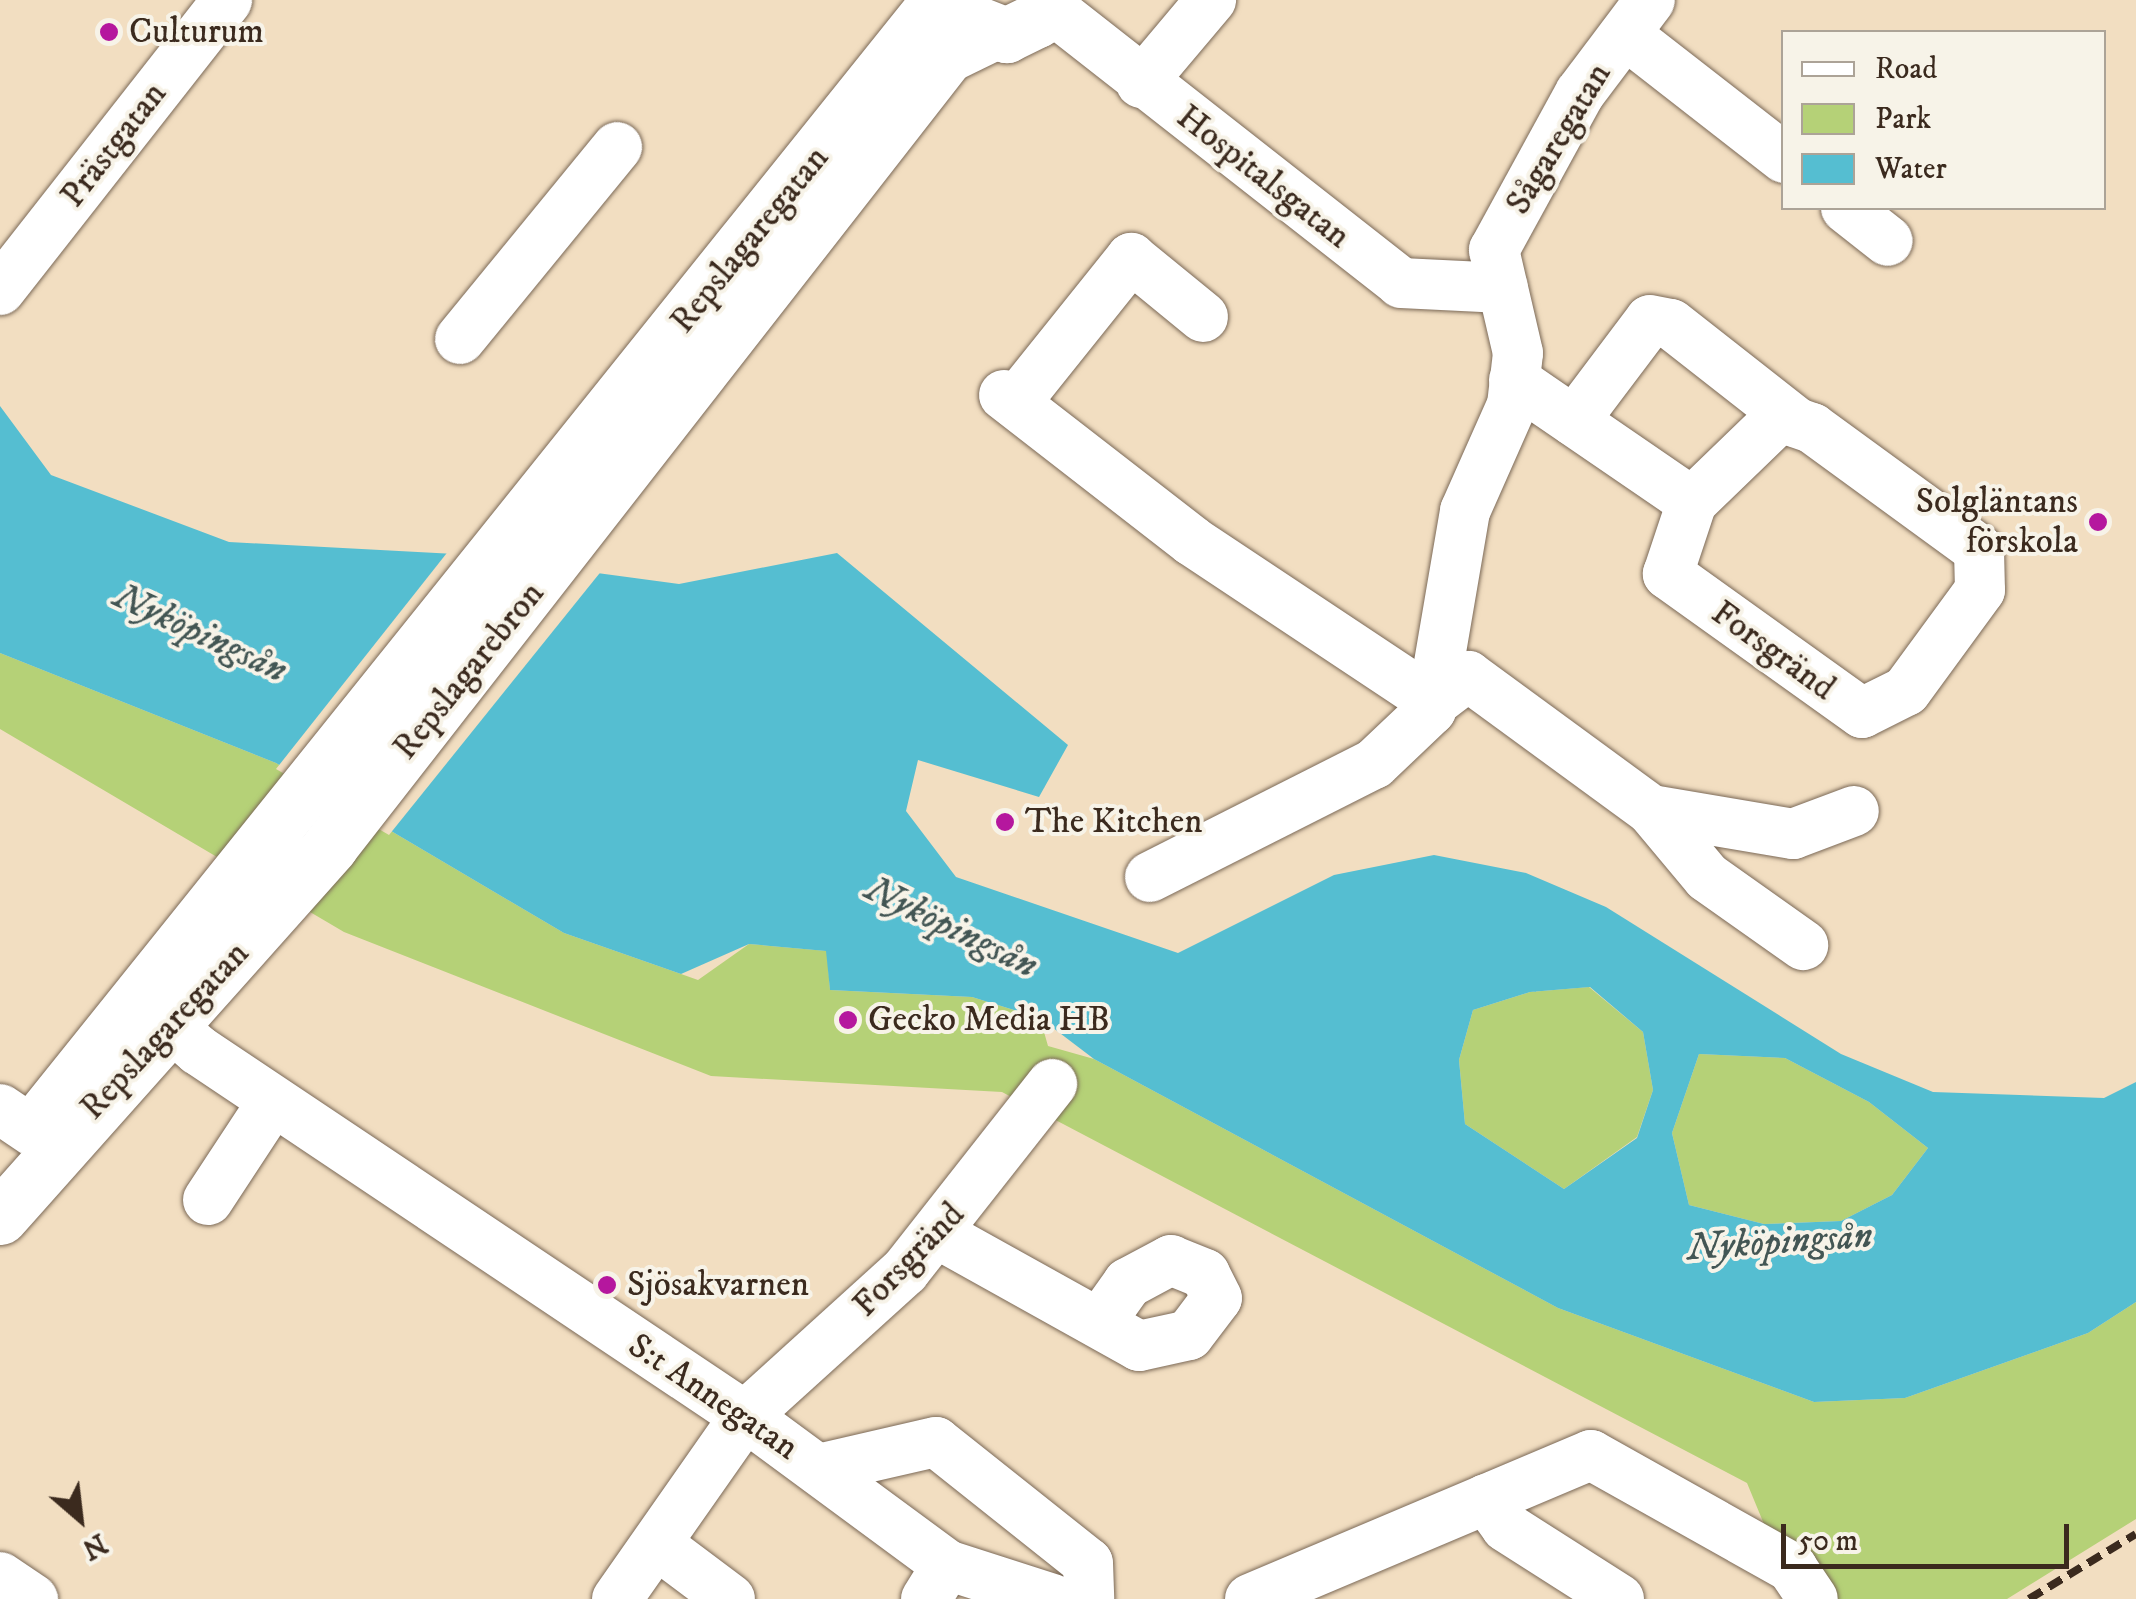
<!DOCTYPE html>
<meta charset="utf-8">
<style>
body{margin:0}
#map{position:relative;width:2136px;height:1599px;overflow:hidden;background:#f2dec1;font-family:"IM FELL DW Pica",serif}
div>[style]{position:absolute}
.green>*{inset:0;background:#b5d177}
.water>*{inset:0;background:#55bed1}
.pier>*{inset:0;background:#f2dec1}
.roads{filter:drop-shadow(0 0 2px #7b6957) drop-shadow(0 0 2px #7b6957)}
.minor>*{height:50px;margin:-25px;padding:0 25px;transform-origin:25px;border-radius:25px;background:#fff}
.major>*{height:55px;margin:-27.5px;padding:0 27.5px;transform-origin:27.5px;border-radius:27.5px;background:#fff}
.rail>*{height:8px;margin-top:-4px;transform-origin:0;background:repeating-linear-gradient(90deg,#3b2a1e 0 15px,transparent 0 23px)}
.dots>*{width:28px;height:28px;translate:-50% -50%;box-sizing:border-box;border:5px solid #f7f3e8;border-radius:50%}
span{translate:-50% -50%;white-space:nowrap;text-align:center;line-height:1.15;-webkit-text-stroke:8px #f7f3e8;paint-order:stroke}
.poi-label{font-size:35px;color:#3b2a1e}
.left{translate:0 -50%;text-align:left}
.right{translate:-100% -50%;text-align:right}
.street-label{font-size:35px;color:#3b2a1e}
.water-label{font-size:38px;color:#435654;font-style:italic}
.legend{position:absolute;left:1781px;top:30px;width:325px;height:180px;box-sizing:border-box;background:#f7f3e8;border:2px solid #aca397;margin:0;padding:12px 18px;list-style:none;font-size:30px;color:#3b2a1e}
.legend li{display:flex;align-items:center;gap:20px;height:50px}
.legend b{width:50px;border:2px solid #aca397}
.north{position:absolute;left:30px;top:1469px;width:100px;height:100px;-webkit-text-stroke:8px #f7f3e8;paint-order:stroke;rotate:152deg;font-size:28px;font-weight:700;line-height:40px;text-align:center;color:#3b2a1e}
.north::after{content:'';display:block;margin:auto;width:35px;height:45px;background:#3b2a1e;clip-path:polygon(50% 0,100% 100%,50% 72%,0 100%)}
.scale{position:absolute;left:1781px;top:1524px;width:288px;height:45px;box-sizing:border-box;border:5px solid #3b2a1e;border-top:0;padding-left:12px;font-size:30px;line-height:35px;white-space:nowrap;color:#3b2a1e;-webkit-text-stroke:8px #f7f3e8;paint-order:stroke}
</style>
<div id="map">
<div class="green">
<i style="clip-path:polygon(0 653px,276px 763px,564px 933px,681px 974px,698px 980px,749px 944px,827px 951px,830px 990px,972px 997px,1040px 1018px,1048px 1046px,1094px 1059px,1558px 1308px,1814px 1402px,1905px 1398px,2088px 1333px,2136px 1302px,2136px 1519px,2007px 1599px,1795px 1599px,1747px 1483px,1002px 1092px,711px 1076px,344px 932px,0 729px)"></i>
<i style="clip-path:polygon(1589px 987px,1643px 1032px,1653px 1090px,1637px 1137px,1564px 1189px,1465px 1124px,1459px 1060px,1473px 1010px,1530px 992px)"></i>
<i style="clip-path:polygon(1699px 1054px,1785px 1058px,1869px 1102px,1928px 1148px,1892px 1195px,1841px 1221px,1764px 1224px,1689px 1205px,1672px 1133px)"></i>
</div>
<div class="water">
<i style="clip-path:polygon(evenodd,0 406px,51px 475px,229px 542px,455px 554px,679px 584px,837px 553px,1068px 745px,1039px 797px,918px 760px,906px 811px,956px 877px,1178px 953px,1334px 875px,1434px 855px,1526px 873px,1606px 907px,1841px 1054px,1933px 1092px,2104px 1098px,2136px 1082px,2136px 1302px,2088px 1333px,1905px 1398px,1814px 1402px,1558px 1308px,1094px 1059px,1040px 1018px,972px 997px,830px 990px,826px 951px,749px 944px,681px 974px,564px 933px,276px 763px,0 653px,0 406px,1590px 987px,1643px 1032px,1653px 1090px,1637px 1138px,1564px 1189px,1465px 1124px,1459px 1060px,1473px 1010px,1530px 992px,1590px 987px,0 406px,1699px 1054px,1785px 1058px,1869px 1102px,1928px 1148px,1892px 1195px,1841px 1221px,1764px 1224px,1689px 1205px,1672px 1133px,1699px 1054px)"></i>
</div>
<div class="pier">
<i style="clip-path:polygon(450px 549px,603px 569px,389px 835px,276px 769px)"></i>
</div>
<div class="roads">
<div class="minor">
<i style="left:1047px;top:5px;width:450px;rotate:38.1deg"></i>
<i style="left:1401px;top:283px;width:102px;rotate:2.8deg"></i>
<i style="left:1625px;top:34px;width:202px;rotate:37.9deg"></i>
<i style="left:1141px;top:83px;width:109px;rotate:-49.9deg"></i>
<i style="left:1846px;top:208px;width:53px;rotate:38.2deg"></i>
<i style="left:0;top:290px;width:368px;rotate:-51.9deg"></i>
<i style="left:460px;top:339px;width:248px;rotate:-50.7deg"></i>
<i style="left:1514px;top:380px;width:216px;rotate:34.4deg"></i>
<i style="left:1692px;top:502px;width:122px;rotate:-44deg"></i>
<i style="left:1780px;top:417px;width:34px;rotate:19deg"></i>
<i style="left:1812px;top:428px;width:207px;rotate:36.1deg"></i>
<i style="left:1979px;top:550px;width:40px;rotate:88.6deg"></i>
<i style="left:1980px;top:590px;width:125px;rotate:126.2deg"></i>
<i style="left:1906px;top:691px;width:49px;rotate:153.4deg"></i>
<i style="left:1862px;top:713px;width:239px;rotate:-144.4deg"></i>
<i style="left:1668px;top:574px;width:76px;rotate:-71.6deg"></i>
<i style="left:1004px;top:395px;width:238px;rotate:37.8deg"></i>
<i style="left:1192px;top:541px;width:291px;rotate:33.6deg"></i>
<i style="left:1434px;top:702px;width:43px;rotate:-37.4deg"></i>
<i style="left:1468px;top:676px;width:227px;rotate:36.2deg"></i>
<i style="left:1651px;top:810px;width:87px;rotate:50.1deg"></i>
<i style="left:1707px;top:877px;width:118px;rotate:35.3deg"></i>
<i style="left:1015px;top:403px;width:186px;rotate:-51.3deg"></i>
<i style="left:1131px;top:258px;width:93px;rotate:39.3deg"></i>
<i style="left:1574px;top:421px;width:126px;rotate:-53deg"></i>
<i style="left:1650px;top:320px;width:21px;rotate:11deg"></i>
<i style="left:1671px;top:324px;width:159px;rotate:38.1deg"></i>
<i style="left:1651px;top:810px;width:144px;rotate:9.6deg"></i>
<i style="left:1793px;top:834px;width:65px;rotate:-20.7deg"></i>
<i style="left:1150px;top:877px;width:251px;rotate:-26.8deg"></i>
<i style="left:1374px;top:764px;width:79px;rotate:-43.5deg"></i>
<i style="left:1431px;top:710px;width:202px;rotate:-80.3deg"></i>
<i style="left:1465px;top:511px;width:116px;rotate:-66.1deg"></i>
<i style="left:1512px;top:405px;width:52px;rotate:-83.4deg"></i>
<i style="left:1518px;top:353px;width:106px;rotate:-103.1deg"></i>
<i style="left:1494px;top:250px;width:179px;rotate:-61.3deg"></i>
<i style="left:1580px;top:93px;width:116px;rotate:-53deg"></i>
<i style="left:139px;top:998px;width:79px;rotate:41.4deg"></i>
<i style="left:198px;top:1050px;width:658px;rotate:33.79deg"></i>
<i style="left:745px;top:1416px;width:251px;rotate:36.4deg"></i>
<i style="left:947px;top:1565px;width:111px;rotate:17.8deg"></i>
<i style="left:0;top:1109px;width:40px;rotate:34deg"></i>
<i style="left:208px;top:1200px;width:118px;rotate:-56.7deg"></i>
<i style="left:938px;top:1234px;width:230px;rotate:29.1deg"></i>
<i style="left:1139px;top:1346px;width:51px;rotate:-12.4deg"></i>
<i style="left:1189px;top:1335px;width:46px;rotate:-52.9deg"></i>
<i style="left:1217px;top:1298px;width:27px;rotate:-117deg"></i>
<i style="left:1205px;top:1274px;width:37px;rotate:-158deg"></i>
<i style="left:1171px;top:1260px;width:49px;rotate:151.9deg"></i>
<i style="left:1128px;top:1283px;width:43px;rotate:125.5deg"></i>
<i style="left:818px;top:1469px;width:121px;rotate:-12.9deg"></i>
<i style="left:936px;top:1442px;width:194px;rotate:38.5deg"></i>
<i style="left:1088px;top:1563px;width:36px;rotate:88deg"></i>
<i style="left:1486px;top:1499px;width:34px;rotate:54deg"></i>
<i style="left:1506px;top:1527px;width:134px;rotate:32.5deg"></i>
<i style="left:658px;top:1545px;width:90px;rotate:36.9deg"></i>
<i style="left:0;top:1577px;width:40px;rotate:34deg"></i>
<i style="left:617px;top:1599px;width:223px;rotate:-55deg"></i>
<i style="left:745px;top:1416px;width:216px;rotate:-42.2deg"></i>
<i style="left:905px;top:1271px;width:238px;rotate:-51.8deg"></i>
<i style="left:926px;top:1599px;width:40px;rotate:-58deg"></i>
<i style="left:1250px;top:1599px;width:370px;rotate:-22.9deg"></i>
<i style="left:1591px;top:1455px;width:231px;rotate:29.3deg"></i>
<i style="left:1792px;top:1568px;width:37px;rotate:56deg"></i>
</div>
<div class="major">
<i style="left:958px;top:16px;width:52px;rotate:21.6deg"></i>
<i style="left:1006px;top:35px;width:34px;rotate:-26deg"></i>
<i style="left:1037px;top:20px;width:23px;rotate:-61deg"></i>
<i style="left:46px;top:1113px;width:1427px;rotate:-51.26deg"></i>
<i style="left:0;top:1217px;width:497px;rotate:-48.3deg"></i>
<i style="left:330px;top:846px;width:1003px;rotate:-52.04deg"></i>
<i style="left:947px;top:55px;width:46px;rotate:-26deg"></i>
</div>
</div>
<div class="rail">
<i style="left:2029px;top:1599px;width:125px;rotate:-31.3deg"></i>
</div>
<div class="dots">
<i style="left:109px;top:32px;background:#b5179e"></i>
<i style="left:2098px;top:522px;background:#b5179e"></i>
<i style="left:1005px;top:822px;background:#b5179e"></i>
<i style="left:848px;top:1020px;background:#b5179e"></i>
<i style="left:607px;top:1285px;background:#b5179e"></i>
</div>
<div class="poi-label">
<span class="left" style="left:129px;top:32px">Culturum</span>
<span class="right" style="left:2078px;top:522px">Solgläntans<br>förskola</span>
<span class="left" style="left:1025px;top:822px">The Kitchen</span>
<span class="left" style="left:868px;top:1020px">Gecko Media HB</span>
<span class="left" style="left:627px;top:1285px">Sjösakvarnen</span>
</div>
<div class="street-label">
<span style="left:1559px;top:139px;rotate:-59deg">Sågaregatan</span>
<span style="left:114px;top:145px;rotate:-52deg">Prästgatan</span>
<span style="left:1263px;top:177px;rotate:38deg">Hospitalsgatan</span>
<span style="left:750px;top:240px;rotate:-51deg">Repslagaregatan</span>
<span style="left:1773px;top:651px;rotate:36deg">Forsgränd</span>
<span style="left:469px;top:671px;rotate:-51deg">Repslagarebron</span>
<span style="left:165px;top:1031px;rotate:-47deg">Repslagaregatan</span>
<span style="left:909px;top:1260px;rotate:-46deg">Forsgränd</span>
<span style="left:713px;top:1397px;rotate:34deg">S:t Annegatan</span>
</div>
<div class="water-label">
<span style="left:200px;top:634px;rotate:25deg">Nyköpingsån</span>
<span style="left:951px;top:928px;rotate:26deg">Nyköpingsån</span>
<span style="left:1780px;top:1243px;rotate:-4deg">Nyköpingsån</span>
</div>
<ul class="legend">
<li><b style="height:12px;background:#fff"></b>Road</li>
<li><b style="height:28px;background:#b5d177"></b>Park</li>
<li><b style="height:28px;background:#55bed1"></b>Water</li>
</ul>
<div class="north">N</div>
<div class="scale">50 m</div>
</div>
